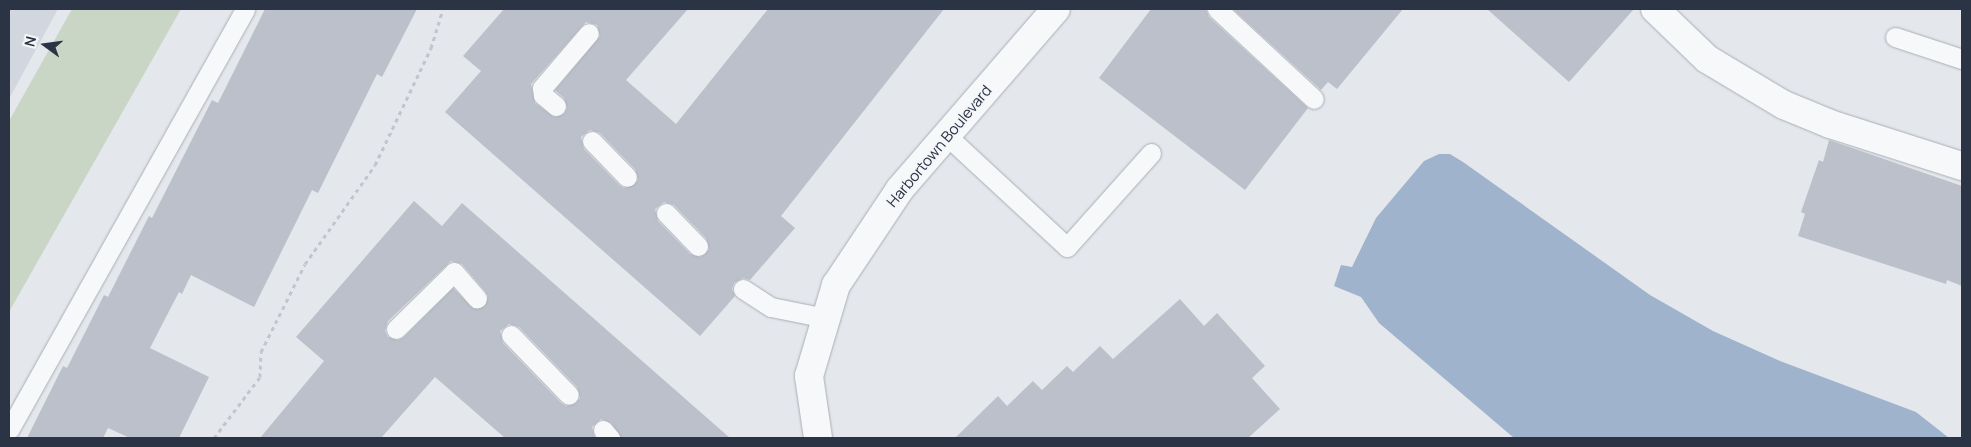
<!DOCTYPE html>
<style>
body{margin:0}
#map{position:relative;width:1971px;height:447px;overflow:hidden;background:#e4e7ec;font-family:Manrope,sans-serif}
div>[style]{position:absolute}
.built>*{inset:0;background:#d2d6de}
.green>*{inset:0;background:#c9d6c5}
.water>*{inset:0;background:#9fb4cc}
.building>*{inset:0;background:#bbc0ca}
.path>*{height:3px;margin-top:-1.5px;transform-origin:0;background:repeating-linear-gradient(90deg,#c2c5cb 0 4px,transparent 0 8px)}
.roads{filter:drop-shadow(0 0 1px #a9aeb7) drop-shadow(0 0 1px #a9aeb7)}
.lane>*{height:19px;margin:-9.5px;padding:0 9.5px;transform-origin:9.5px;border-radius:9.5px;background:#f7f8fa}
.street>*{height:28px;margin:-14px;padding:0 14px;transform-origin:14px;border-radius:14px;background:#f7f8fa}
span{translate:-50% -50%;white-space:nowrap;text-align:center;line-height:1.15;-webkit-text-stroke:4px #f4f6f9;paint-order:stroke}
.street-label{font-size:15px;color:#2b3445}
.frame{position:absolute;inset:0;border:10px solid #2b3445;pointer-events:none}
.north{position:absolute;left:20px;top:20px;width:50px;height:50px;-webkit-text-stroke:4px #f4f6f9;paint-order:stroke;rotate:284deg;font-size:14px;font-weight:700;line-height:20px;text-align:center;color:#2b3445}
.north::after{content:'';display:block;margin:auto;width:18px;height:22px;background:#2b3445;clip-path:polygon(50% 0,100% 100%,50% 72%,0 100%)}
</style>
<div id="map">
<div class="built">
<i style="clip-path:polygon(9px 9px,58px 9px,9px 99px)"></i>
</div>
<div class="green">
<i style="clip-path:polygon(72px 9px,181px 9px,9px 312px,9px 121px)"></i>
</div>
<div class="water">
<i style="clip-path:polygon(1439px 154px,1450px 154px,1463px 162px,1650px 295px,1713px 331px,1780px 361px,1916px 412px,1949px 438px,1514px 438px,1379px 323px,1361px 297px,1334px 286px,1341px 265px,1352px 267px,1376px 218px,1424px 161px)"></i>
</div>
<div class="building">
<i style="clip-path:polygon(265px 9px,417px 9px,382px 77px,377px 74px,318px 193px,312px 190px,254px 307px,191px 275px,182px 294px,179px 292px,150px 348px,209px 377px,179px 438px,130px 438px,108px 428px,103px 438px,27px 438px,63px 366px,67px 368px,104px 295px,108px 297px,149px 216px,152px 218px,212px 100px,218px 103px)"></i>
<i style="clip-path:polygon(evenodd,504px 9px,688px 9px,626px 80px,676px 124px,768px 9px,944px 9px,781px 216px,795px 228px,750px 280px,743px 278px,734px 283px,732px 289px,735px 296px,700px 336px,445px 112px,481px 71px,463px 56px,504px 9px,586px 22px,597px 25px,600px 36px,555px 90px,564px 98px,567px 108px,564px 114px,554px 117px,535px 103px,531px 84px,586px 22px,504px 9px,590px 130px,600px 133px,635px 169px,638px 180px,634px 185px,624px 188px,619px 185px,584px 149px,581px 137px,590px 130px,504px 9px,664px 202px,674px 205px,706px 238px,709px 249px,705px 254px,700px 257px,690px 254px,658px 221px,655px 209px,664px 202px)"></i>
<i style="clip-path:polygon(1151px 9px,1206px 9px,1209px 17px,1308px 108px,1245px 190px,1099px 78px)"></i>
<i style="clip-path:polygon(1233px 9px,1403px 9px,1337px 89px,1328px 82px,1321px 90px)"></i>
<i style="clip-path:polygon(1487px 9px,1634px 9px,1569px 82px)"></i>
<i style="clip-path:polygon(1829px 140px,1962px 186px,1962px 286px,1947px 280px,1946px 284px,1798px 236px,1805px 214px,1801px 212px,1819px 160px,1823px 162px)"></i>
<i style="clip-path:polygon(evenodd,414px 201px,442px 226px,462px 203px,730px 438px,621px 438px,611px 423px,601px 419px,592px 427px,595px 438px,505px 438px,435px 377px,381px 438px,260px 438px,324px 361px,296px 337px,414px 201px,451px 261px,462px 264px,485px 291px,488px 296px,485px 306px,473px 308px,453px 288px,404px 337px,398px 340px,388px 337px,385px 331px,388px 321px,451px 261px,414px 201px,509px 324px,519px 327px,577px 387px,580px 398px,576px 403px,566px 406px,561px 403px,503px 343px,500px 331px,509px 324px)"></i>
<i style="clip-path:polygon(1180px 299px,1204px 326px,1217px 313px,1265px 366px,1252px 378px,1280px 409px,1248px 438px,955px 438px,998px 396px,1007px 406px,1033px 381px,1042px 390px,1067px 366px,1073px 372px,1100px 346px,1113px 359px)"></i>
</div>
<div class="path">
<i style="left:214px;top:438px;width:76px;rotate:-53deg"></i>
<i style="left:260px;top:377px;width:25px;rotate:-88deg"></i>
<i style="left:261px;top:352px;width:98px;rotate:-63.4deg"></i>
<i style="left:305px;top:264px;width:121px;rotate:-54.7deg"></i>
<i style="left:375px;top:165px;width:130px;rotate:-64.4deg"></i>
<i style="left:431px;top:48px;width:41px;rotate:-72.9deg"></i>
</div>
<div class="roads">
<div class="lane">
<i style="left:1217px;top:9px;width:132px;rotate:42.9deg"></i>
<i style="left:1895px;top:37px;width:71px;rotate:18.2deg"></i>
<i style="left:556px;top:106px;width:17px;rotate:-140deg"></i>
<i style="left:543px;top:95px;width:7px;rotate:-98deg"></i>
<i style="left:542px;top:88px;width:72px;rotate:-49.5deg"></i>
<i style="left:946px;top:135px;width:165px;rotate:42.8deg"></i>
<i style="left:1067px;top:247px;width:126px;rotate:-48.2deg"></i>
<i style="left:592px;top:141px;width:50px;rotate:45.8deg"></i>
<i style="left:666px;top:213px;width:46px;rotate:45.9deg"></i>
<i style="left:743px;top:289px;width:33px;rotate:33deg"></i>
<i style="left:771px;top:307px;width:56px;rotate:11.3deg"></i>
<i style="left:396px;top:329px;width:81px;rotate:-44.5deg"></i>
<i style="left:454px;top:272px;width:35px;rotate:49deg"></i>
<i style="left:511px;top:335px;width:83px;rotate:46deg"></i>
<i style="left:9px;top:430px;width:483px;rotate:-60.7deg"></i>
<i style="left:603px;top:430px;width:11px;rotate:49deg"></i>
</div>
<div class="street">
<i style="left:1655px;top:9px;width:72px;rotate:43.9deg"></i>
<i style="left:1707px;top:59px;width:90px;rotate:30.9deg"></i>
<i style="left:1784px;top:105px;width:50px;rotate:22.4deg"></i>
<i style="left:1830px;top:124px;width:139px;rotate:17.7deg"></i>
<i style="left:818px;top:438px;width:63px;rotate:-98.3deg"></i>
<i style="left:809px;top:376px;width:95px;rotate:-73.5deg"></i>
<i style="left:836px;top:285px;width:115px;rotate:-56.3deg"></i>
<i style="left:900px;top:189px;width:238px;rotate:-49.1deg"></i>
</div>
</div>
<div class="street-label">
<span style="left:939px;top:146px;rotate:-50deg">Harbortown Boulevard</span>
</div>
<div class="frame"></div>
<div class="north">N</div>
</div>
